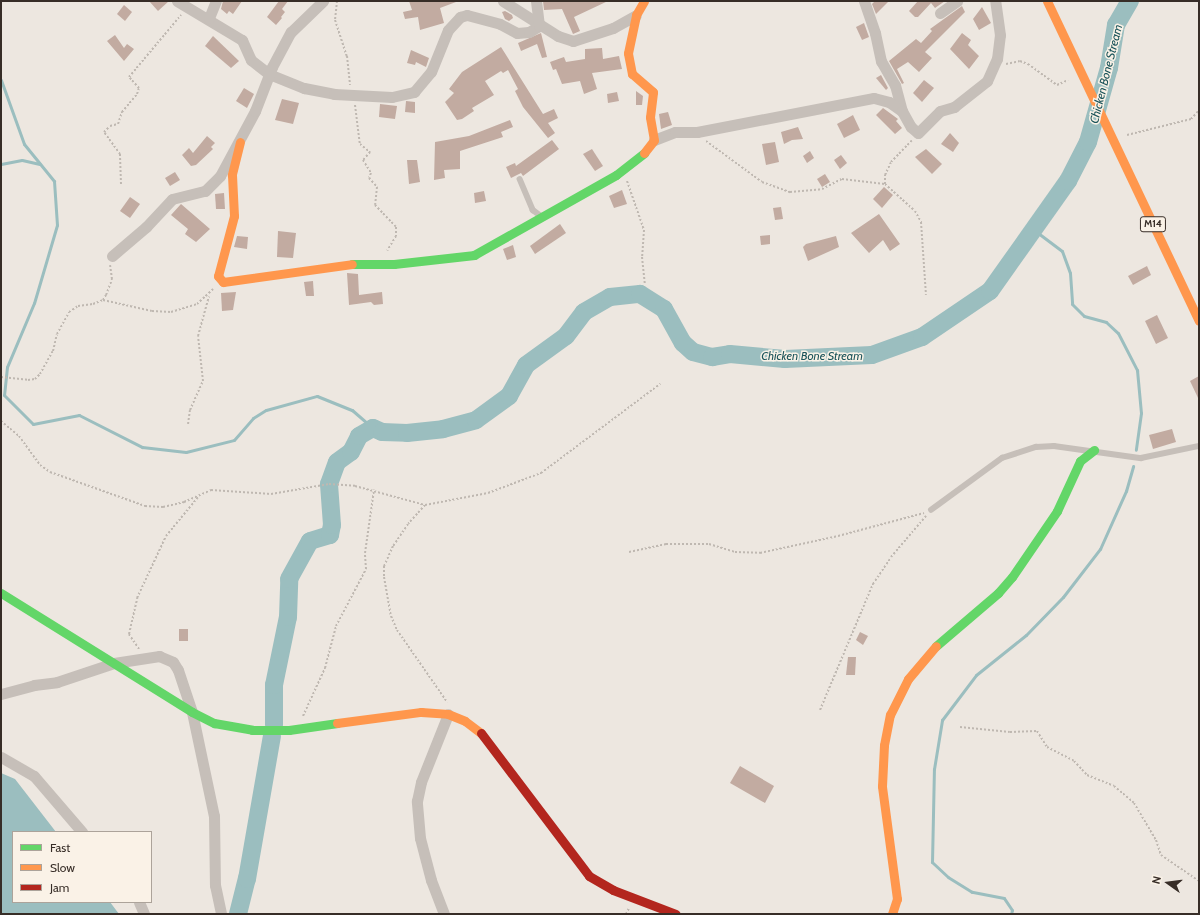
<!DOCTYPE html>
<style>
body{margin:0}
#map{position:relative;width:1200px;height:915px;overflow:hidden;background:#ede7e0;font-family:Cabin,sans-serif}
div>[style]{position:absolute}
.water>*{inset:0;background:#9bbebf}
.stream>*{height:3px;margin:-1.5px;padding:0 1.5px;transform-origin:1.5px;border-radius:1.5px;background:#9bbebf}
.river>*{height:18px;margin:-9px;padding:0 9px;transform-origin:9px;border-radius:9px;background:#9bbebf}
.building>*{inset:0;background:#c2aba1}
.path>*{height:2px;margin-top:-1px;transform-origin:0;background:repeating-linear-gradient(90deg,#bfb8b1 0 2px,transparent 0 4px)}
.lane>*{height:5.5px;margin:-2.75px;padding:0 2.75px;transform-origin:2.75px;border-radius:2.75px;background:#c6bfb9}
.street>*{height:11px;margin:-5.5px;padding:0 5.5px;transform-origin:5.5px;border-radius:5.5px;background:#c6bfb9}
.fast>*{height:9px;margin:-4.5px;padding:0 4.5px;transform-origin:4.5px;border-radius:4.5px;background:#63d668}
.slow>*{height:9px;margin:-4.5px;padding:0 4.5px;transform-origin:4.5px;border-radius:4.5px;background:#ff974d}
.jam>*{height:9px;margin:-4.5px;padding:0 4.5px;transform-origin:4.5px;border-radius:4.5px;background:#b3261e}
span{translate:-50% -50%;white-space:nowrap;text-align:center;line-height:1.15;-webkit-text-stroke:3px #faf2e7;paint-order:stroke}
.shield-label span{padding:1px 3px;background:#faf2e7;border:1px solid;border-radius:3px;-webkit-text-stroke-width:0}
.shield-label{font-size:10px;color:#372d27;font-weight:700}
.water-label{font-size:12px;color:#1b545a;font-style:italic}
.frame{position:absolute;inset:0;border:2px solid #372d27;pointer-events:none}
.legend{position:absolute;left:12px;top:831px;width:140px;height:72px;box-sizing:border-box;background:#faf2e7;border:1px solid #aca39a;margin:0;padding:5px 7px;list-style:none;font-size:12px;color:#372d27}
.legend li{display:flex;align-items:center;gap:8px;height:20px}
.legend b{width:20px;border:1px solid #aca39a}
.north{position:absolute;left:1148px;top:863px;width:40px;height:40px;-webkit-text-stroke:3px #faf2e7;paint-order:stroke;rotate:284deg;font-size:11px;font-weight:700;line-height:16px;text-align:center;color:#372d27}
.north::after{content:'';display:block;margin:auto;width:14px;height:18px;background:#372d27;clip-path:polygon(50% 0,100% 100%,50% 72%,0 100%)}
</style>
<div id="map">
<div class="water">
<i style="clip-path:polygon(1px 773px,15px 779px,56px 832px,13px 832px,13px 902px,110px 902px,119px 914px,1px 914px)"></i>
</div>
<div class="stream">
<i style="left:1px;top:80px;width:68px;rotate:70.2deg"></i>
<i style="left:24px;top:144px;width:48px;rotate:51deg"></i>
<i style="left:54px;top:181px;width:44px;rotate:86.1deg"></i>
<i style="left:57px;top:225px;width:81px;rotate:106.4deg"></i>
<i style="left:34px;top:303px;width:69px;rotate:112.9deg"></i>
<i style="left:7px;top:367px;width:28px;rotate:96deg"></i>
<i style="left:4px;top:395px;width:41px;rotate:45deg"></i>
<i style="left:33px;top:424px;width:47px;rotate:-11.1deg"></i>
<i style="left:79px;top:415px;width:71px;rotate:26.9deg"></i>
<i style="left:142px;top:447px;width:44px;rotate:6.5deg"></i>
<i style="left:186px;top:452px;width:49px;rotate:-14deg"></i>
<i style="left:234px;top:440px;width:29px;rotate:-49deg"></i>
<i style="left:253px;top:418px;width:15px;rotate:-32deg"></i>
<i style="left:266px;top:410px;width:53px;rotate:-15.4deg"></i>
<i style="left:317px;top:396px;width:38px;rotate:22deg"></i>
<i style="left:352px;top:410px;width:28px;rotate:41deg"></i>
<i style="left:1px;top:164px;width:21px;rotate:-11deg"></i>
<i style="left:22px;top:160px;width:18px;rotate:13deg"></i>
<i style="left:1034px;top:230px;width:35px;rotate:37deg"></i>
<i style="left:1062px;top:251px;width:23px;rotate:70deg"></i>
<i style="left:1070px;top:273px;width:31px;rotate:86deg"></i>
<i style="left:1072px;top:304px;width:17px;rotate:45deg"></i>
<i style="left:1084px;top:316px;width:23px;rotate:15deg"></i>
<i style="left:1106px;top:322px;width:16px;rotate:43deg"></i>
<i style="left:1118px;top:333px;width:42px;rotate:62.8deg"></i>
<i style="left:1137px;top:370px;width:43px;rotate:84.7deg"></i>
<i style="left:1141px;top:413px;width:37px;rotate:98deg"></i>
<i style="left:1011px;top:914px;width:4px;rotate:-76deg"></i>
<i style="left:1012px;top:910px;width:14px;rotate:-124deg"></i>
<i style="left:1004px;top:898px;width:33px;rotate:-169deg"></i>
<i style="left:972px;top:892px;width:28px;rotate:-148deg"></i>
<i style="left:948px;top:877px;width:22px;rotate:-137deg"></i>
<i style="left:932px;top:862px;width:93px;rotate:-88.8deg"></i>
<i style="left:934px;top:769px;width:50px;rotate:-80.7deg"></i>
<i style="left:942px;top:720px;width:56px;rotate:-52.9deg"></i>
<i style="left:976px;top:675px;width:64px;rotate:-38.7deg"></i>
<i style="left:1026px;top:635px;width:53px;rotate:-45.8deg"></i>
<i style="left:1063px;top:597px;width:61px;rotate:-52.4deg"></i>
<i style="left:1100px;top:549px;width:64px;rotate:-65.9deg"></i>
<i style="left:1126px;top:491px;width:26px;rotate:-74deg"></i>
</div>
<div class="river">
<i style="left:274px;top:725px;width:40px;rotate:-90deg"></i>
<i style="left:274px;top:685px;width:69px;rotate:-78.4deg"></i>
<i style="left:288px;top:617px;width:38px;rotate:-88deg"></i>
<i style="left:289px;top:579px;width:43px;rotate:-61.1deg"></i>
<i style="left:310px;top:541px;width:21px;rotate:-17deg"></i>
<i style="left:330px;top:535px;width:10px;rotate:-79deg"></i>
<i style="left:332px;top:525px;width:41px;rotate:-94.2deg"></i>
<i style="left:329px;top:484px;width:23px;rotate:-70deg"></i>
<i style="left:337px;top:462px;width:17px;rotate:-36deg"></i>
<i style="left:351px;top:452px;width:18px;rotate:-63deg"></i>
<i style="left:359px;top:436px;width:16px;rotate:-30deg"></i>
<i style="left:373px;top:428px;width:10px;rotate:24deg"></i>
<i style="left:382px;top:432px;width:25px;rotate:2deg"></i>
<i style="left:407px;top:433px;width:36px;rotate:-6deg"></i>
<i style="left:443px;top:429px;width:34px;rotate:-15deg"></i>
<i style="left:476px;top:420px;width:41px;rotate:-36deg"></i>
<i style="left:509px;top:396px;width:35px;rotate:-61deg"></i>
<i style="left:526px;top:365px;width:49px;rotate:-35.9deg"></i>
<i style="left:566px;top:336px;width:30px;rotate:-53deg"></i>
<i style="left:584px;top:312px;width:30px;rotate:-30deg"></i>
<i style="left:610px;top:297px;width:30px;rotate:-6deg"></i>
<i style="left:640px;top:294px;width:28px;rotate:32deg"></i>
<i style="left:664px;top:309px;width:39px;rotate:61deg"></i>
<i style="left:683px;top:343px;width:13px;rotate:42deg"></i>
<i style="left:693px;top:352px;width:20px;rotate:15deg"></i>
<i style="left:712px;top:357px;width:18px;rotate:-9deg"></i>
<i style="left:730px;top:354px;width:55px;rotate:5.2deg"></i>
<i style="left:785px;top:359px;width:87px;rotate:-2.6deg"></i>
<i style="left:872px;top:355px;width:53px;rotate:-19.8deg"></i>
<i style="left:922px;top:337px;width:82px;rotate:-34.1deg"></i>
<i style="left:990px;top:291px;width:135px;rotate:-54.7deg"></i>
<i style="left:1068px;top:181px;width:44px;rotate:-62.9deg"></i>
<i style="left:1088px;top:142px;width:77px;rotate:-74.2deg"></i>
<i style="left:1109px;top:68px;width:44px;rotate:-80.8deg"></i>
<i style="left:1116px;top:25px;width:28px;rotate:-60deg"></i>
<i style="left:238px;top:914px;width:36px;rotate:-76deg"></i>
<i style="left:247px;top:879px;width:145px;rotate:-80.1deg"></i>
</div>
<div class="building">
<i style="clip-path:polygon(149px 1px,169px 1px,158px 11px)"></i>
<i style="clip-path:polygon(223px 1px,242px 1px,233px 14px,229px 11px,227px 14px,221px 9px)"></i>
<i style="clip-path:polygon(279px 1px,288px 1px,282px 9px,285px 12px,281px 17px,282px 18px,276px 25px,267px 17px)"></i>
<i style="clip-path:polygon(409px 1px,456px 1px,456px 2px,440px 8px,444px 23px,420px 30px,418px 17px,405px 19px,403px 12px,412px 10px)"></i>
<i style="clip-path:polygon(543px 1px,608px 1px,574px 17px,580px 31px,573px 34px,562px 9px,544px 10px)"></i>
<i style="clip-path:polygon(875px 1px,889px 1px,876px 14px,872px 4px)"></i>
<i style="clip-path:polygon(918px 1px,945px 1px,935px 8px,931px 3px,918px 17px,915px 17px,909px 11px)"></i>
<i style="clip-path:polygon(124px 5px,132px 12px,125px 21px,117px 14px)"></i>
<i style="clip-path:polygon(962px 6px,965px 12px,925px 52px,932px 58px,919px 72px,908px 62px,897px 69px,904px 83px,902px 84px,889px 61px,916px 39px,921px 43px,932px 31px,930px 29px)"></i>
<i style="clip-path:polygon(982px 7px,991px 23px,979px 30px,973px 19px)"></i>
<i style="clip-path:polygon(505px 11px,512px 15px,513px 18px,509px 21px,505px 19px,502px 12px)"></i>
<i style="clip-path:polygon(864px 23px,869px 37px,862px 40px,856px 27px)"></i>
<i style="clip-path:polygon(541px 33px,547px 57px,542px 58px,537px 44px,521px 51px,518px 43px)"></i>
<i style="clip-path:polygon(962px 33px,971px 40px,968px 45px,979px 56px,969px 69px,950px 49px)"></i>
<i style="clip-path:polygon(115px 35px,124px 48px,127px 44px,134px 49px,124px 61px,107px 41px)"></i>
<i style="clip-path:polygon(213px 36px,239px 61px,231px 68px,205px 46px)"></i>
<i style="clip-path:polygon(501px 47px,543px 114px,554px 109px,558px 118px,548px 123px,555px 133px,548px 138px,523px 107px,515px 91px,518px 89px,508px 70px,503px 73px,501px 71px,485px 81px,494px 95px,472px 108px,474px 111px,462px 119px,457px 120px,445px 102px,454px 93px,449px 89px,462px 72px)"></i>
<i style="clip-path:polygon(602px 48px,603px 59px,619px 56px,622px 69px,592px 73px,597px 89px,584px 94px,580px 81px,562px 84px,556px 69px,553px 70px,550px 62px,564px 57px,566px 62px,585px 59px,585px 49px)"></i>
<i style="clip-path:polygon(411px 50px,429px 58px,426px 67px,416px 62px,415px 65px,407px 63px)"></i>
<i style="clip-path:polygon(881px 75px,888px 88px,886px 90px,876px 78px)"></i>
<i style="clip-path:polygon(924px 80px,934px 88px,922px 102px,913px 93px)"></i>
<i style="clip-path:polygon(244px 88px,254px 94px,247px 108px,236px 101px)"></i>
<i style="clip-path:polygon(636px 91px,643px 96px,642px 105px,636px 105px)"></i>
<i style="clip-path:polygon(617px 92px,619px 101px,608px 103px,607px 94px)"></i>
<i style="clip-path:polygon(282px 99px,299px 103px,293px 124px,275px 120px)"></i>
<i style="clip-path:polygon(406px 101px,415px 102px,415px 113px,405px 112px)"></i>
<i style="clip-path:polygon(380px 104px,397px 106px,395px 119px,379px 117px)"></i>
<i style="clip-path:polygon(883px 108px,898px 119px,896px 121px,902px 128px,895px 134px,876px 115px)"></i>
<i style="clip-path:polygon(668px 112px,672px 125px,661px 129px,659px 114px)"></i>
<i style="clip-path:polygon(853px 115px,860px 130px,844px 138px,837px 124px)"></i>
<i style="clip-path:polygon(510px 120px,513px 127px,501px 132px,503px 137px,460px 151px,460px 169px,444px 170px,445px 178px,434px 180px,435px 142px,469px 136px)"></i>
<i style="clip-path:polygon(798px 127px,803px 139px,792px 140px,784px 144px,781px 132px)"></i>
<i style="clip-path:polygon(950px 133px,959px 143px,953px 152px,941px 144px)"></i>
<i style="clip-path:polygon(207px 136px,215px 143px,211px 147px,213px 149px,196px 165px,191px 166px,182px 155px,189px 148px,193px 153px)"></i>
<i style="clip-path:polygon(552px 140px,559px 149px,523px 176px,521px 173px,511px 178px,506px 167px,515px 163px,516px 166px)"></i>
<i style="clip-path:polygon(775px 142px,779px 162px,766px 165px,762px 144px)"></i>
<i style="clip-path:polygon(592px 149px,603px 166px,595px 171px,583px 154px)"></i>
<i style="clip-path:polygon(926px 149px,942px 164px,932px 174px,915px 157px)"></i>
<i style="clip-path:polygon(810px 151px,814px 158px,807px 163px,803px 156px)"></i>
<i style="clip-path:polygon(841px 155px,847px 163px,840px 169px,834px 160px)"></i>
<i style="clip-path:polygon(407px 160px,417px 160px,420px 182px,409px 184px)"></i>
<i style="clip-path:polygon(175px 172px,180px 180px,170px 186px,165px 178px)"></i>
<i style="clip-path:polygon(825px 174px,830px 182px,822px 187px,817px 179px)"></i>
<i style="clip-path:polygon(884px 187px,893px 195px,882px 208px,873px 199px)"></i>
<i style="clip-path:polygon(622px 190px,627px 204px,614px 208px,609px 196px)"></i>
<i style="clip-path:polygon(484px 191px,486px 201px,475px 203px,474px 193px)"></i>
<i style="clip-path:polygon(224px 193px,225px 209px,216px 209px,215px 194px)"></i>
<i style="clip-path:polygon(130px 197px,140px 204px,130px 218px,120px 211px)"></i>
<i style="clip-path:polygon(181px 204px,210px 229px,196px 242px,185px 234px,188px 229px,171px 215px)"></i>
<i style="clip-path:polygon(781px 207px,783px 219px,775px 220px,773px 208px)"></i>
<i style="clip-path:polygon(879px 214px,900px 244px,890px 251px,883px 240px,869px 253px,851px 233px)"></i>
<i style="clip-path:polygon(560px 224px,566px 233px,535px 254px,530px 246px)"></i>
<i style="clip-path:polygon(278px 231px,296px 233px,293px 258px,277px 257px)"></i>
<i style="clip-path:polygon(770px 235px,770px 244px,761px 245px,760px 236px)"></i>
<i style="clip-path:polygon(237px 236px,248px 237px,247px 249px,234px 247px)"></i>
<i style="clip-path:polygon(836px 236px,839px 247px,808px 261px,803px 247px,806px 244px)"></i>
<i style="clip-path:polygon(513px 245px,516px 257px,507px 260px,503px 249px)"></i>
<i style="clip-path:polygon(1147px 266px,1151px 275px,1133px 285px,1128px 276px)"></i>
<i style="clip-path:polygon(347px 273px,358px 274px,359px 295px,382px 292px,383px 304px,374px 305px,371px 302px,349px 305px)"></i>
<i style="clip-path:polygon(313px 281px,314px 296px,306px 296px,304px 282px)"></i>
<i style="clip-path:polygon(236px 292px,233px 310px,222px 311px,221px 293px)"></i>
<i style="clip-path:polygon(1157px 315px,1168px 338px,1156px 344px,1145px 321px)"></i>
<i style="clip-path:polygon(1199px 376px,1199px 400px,1190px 381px)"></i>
<i style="clip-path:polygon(1172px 429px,1176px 442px,1153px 449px,1149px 435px)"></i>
<i style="clip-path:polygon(179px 629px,188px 629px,188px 641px,179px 641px)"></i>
<i style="clip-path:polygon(860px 632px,868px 636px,863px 645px,856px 640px)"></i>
<i style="clip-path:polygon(848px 657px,856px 657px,855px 675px,846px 675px)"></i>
<i style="clip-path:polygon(740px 766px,774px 786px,765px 803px,730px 783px)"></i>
</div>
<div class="path">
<i style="left:337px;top:1px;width:19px;rotate:96deg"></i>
<i style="left:335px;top:20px;width:38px;rotate:72deg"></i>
<i style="left:347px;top:56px;width:29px;rotate:84deg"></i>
<i style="left:1006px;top:64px;width:14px;rotate:-12deg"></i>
<i style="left:1020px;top:61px;width:9px;rotate:21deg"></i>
<i style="left:1028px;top:64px;width:36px;rotate:36deg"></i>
<i style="left:1057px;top:85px;width:12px;rotate:-24deg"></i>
<i style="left:355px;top:105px;width:39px;rotate:83deg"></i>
<i style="left:360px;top:144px;width:13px;rotate:39deg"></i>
<i style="left:370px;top:152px;width:11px;rotate:131deg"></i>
<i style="left:363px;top:160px;width:15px;rotate:58deg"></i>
<i style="left:371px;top:173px;width:5px;rotate:112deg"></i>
<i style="left:369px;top:178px;width:12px;rotate:48deg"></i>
<i style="left:377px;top:187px;width:18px;rotate:96deg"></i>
<i style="left:375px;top:205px;width:30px;rotate:46deg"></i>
<i style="left:396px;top:227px;width:9px;rotate:90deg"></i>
<i style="left:396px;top:236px;width:17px;rotate:121deg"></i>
<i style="left:1127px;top:135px;width:66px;rotate:-14deg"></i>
<i style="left:1191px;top:119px;width:12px;rotate:-48deg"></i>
<i style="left:706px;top:141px;width:69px;rotate:36.2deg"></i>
<i style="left:762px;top:182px;width:30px;rotate:20deg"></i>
<i style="left:790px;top:192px;width:32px;rotate:-5deg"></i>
<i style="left:822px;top:189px;width:22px;rotate:-27deg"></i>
<i style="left:842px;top:179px;width:43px;rotate:6.6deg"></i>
<i style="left:885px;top:184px;width:40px;rotate:42deg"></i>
<i style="left:915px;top:211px;width:13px;rotate:61deg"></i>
<i style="left:921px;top:222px;width:73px;rotate:86.1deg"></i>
<i style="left:627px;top:181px;width:52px;rotate:70.9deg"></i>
<i style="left:644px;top:230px;width:27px;rotate:94deg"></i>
<i style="left:642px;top:257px;width:28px;rotate:84deg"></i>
<i style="left:121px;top:184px;width:30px;rotate:-92deg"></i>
<i style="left:120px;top:154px;width:27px;rotate:-126deg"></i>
<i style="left:104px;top:132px;width:8px;rotate:-45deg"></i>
<i style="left:110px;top:126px;width:8px;rotate:-14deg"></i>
<i style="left:118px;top:124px;width:13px;rotate:-72deg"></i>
<i style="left:122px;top:112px;width:23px;rotate:-50deg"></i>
<i style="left:137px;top:94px;width:6px;rotate:-72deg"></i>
<i style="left:139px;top:88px;width:15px;rotate:-132deg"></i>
<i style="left:129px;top:77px;width:81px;rotate:-50deg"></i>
<i style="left:885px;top:184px;width:9px;rotate:-90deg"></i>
<i style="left:885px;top:175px;width:14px;rotate:-65deg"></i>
<i style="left:891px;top:162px;width:30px;rotate:-46deg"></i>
<i style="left:103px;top:300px;width:50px;rotate:12.7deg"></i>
<i style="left:152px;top:311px;width:19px;rotate:3deg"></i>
<i style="left:171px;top:312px;width:27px;rotate:-17deg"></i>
<i style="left:197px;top:304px;width:22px;rotate:-43deg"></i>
<i style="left:1px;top:377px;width:27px;rotate:6deg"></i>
<i style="left:28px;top:380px;width:7px;rotate:-8deg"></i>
<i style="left:35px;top:379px;width:7px;rotate:-45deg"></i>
<i style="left:40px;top:374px;width:26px;rotate:-61deg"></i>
<i style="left:53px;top:351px;width:17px;rotate:-77deg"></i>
<i style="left:57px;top:334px;width:25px;rotate:-61deg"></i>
<i style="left:69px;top:312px;width:11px;rotate:-34deg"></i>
<i style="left:78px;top:306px;width:15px;rotate:-8deg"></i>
<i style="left:93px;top:304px;width:11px;rotate:-22deg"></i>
<i style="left:103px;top:300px;width:6px;rotate:-59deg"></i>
<i style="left:106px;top:295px;width:17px;rotate:-69deg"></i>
<i style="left:112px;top:279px;width:14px;rotate:-98deg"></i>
<i style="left:1px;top:421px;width:23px;rotate:40deg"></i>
<i style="left:19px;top:436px;width:36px;rotate:54deg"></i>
<i style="left:40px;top:465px;width:12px;rotate:35deg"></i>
<i style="left:50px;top:472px;width:101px;rotate:19.7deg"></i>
<i style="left:145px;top:506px;width:18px;rotate:3deg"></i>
<i style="left:163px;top:507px;width:22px;rotate:-13deg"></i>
<i style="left:184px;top:502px;width:30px;rotate:-24deg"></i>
<i style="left:211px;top:490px;width:60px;rotate:3.8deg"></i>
<i style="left:271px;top:494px;width:59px;rotate:-9.8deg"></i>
<i style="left:329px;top:484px;width:26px;rotate:4deg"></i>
<i style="left:355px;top:486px;width:73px;rotate:15.2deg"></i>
<i style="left:425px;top:505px;width:64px;rotate:-10.8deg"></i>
<i style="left:488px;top:493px;width:57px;rotate:-20.7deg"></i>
<i style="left:541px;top:473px;width:149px;rotate:-36.8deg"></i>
<i style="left:188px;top:424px;width:14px;rotate:-82deg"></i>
<i style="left:190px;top:410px;width:32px;rotate:-66deg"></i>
<i style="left:203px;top:381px;width:45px;rotate:-96.3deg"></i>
<i style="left:198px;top:336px;width:41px;rotate:-74.6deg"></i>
<i style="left:425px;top:505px;width:25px;rotate:132deg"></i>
<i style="left:408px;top:524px;width:27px;rotate:124deg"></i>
<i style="left:393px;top:546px;width:22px;rotate:114deg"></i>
<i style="left:384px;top:566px;width:11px;rotate:90deg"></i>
<i style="left:384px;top:577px;width:40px;rotate:80deg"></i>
<i style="left:391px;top:616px;width:15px;rotate:67deg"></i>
<i style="left:397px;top:630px;width:88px;rotate:55.2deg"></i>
<i style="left:629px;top:552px;width:38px;rotate:-12deg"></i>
<i style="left:666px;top:544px;width:43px"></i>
<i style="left:709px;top:544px;width:27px;rotate:17deg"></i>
<i style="left:735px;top:552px;width:25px;rotate:2deg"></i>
<i style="left:760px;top:553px;width:80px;rotate:-12.3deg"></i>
<i style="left:838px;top:536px;width:89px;rotate:-15deg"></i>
<i style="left:139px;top:649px;width:18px;rotate:-124deg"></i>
<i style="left:129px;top:634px;width:37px;rotate:-77deg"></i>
<i style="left:137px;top:598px;width:68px;rotate:-64.9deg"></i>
<i style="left:166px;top:536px;width:52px;rotate:-50.5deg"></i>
<i style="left:820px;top:710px;width:137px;rotate:-67.2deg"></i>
<i style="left:873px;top:584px;width:32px;rotate:-56deg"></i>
<i style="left:891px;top:557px;width:54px;rotate:-49.5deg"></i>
<i style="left:303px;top:716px;width:53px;rotate:-65.4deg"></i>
<i style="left:325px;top:668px;width:43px;rotate:-75.3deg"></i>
<i style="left:336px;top:626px;width:64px;rotate:-62.2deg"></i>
<i style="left:366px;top:569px;width:16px;rotate:-94deg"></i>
<i style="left:365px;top:553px;width:64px;rotate:-81.9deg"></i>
<i style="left:960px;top:727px;width:50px;rotate:5.7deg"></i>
<i style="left:1010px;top:732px;width:27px;rotate:-2deg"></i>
<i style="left:1037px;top:731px;width:19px;rotate:58deg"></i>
<i style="left:1047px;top:747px;width:30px;rotate:27deg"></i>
<i style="left:1074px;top:761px;width:19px;rotate:47deg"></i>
<i style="left:1087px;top:775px;width:29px;rotate:22deg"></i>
<i style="left:1114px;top:786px;width:26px;rotate:40deg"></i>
<i style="left:1134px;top:803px;width:43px;rotate:59.3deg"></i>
<i style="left:1156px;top:840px;width:16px;rotate:72deg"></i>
<i style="left:1161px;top:855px;width:46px;rotate:34.4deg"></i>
<i style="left:626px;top:914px;width:7px;rotate:-63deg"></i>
</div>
<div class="lane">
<i style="left:520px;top:179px;width:34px;rotate:67deg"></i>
<i style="left:533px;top:210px;width:10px;rotate:37deg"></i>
<i style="left:931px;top:510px;width:88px;rotate:-36.2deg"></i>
<i style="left:1002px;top:458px;width:36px;rotate:-18deg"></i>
<i style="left:1036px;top:447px;width:18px;rotate:-3deg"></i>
<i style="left:1054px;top:446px;width:88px;rotate:7.9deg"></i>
<i style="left:1141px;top:458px;width:59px;rotate:-11.7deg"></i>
</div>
<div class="street">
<i style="left:177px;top:1px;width:76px;rotate:31deg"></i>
<i style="left:242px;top:40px;width:22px;rotate:66deg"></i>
<i style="left:251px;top:60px;width:23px;rotate:38deg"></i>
<i style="left:269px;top:74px;width:38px;rotate:22deg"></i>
<i style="left:304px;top:88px;width:31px;rotate:11deg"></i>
<i style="left:334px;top:94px;width:58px;rotate:3deg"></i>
<i style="left:392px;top:97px;width:23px;rotate:-13deg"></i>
<i style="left:414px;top:92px;width:26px;rotate:-50deg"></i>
<i style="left:431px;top:72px;width:45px;rotate:-68deg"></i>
<i style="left:448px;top:30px;width:18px;rotate:-47deg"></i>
<i style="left:460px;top:17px;width:7px;rotate:-16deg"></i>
<i style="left:467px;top:15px;width:34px;rotate:15deg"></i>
<i style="left:500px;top:24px;width:19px;rotate:28deg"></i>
<i style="left:517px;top:33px;width:12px;rotate:-5deg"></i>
<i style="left:529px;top:32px;width:12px;rotate:-31deg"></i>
<i style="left:503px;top:1px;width:65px;rotate:32.5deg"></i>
<i style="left:558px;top:36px;width:16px;rotate:18deg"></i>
<i style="left:573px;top:41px;width:42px;rotate:-18deg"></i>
<i style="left:613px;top:28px;width:26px;rotate:-29deg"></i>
<i style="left:536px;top:1px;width:25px;rotate:83deg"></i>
<i style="left:864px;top:1px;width:34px;rotate:71deg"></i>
<i style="left:875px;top:33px;width:29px;rotate:78deg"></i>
<i style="left:881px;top:61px;width:28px;rotate:60deg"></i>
<i style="left:895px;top:85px;width:27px;rotate:75deg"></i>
<i style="left:940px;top:13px;width:21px;rotate:-35deg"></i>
<i style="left:209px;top:18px;width:18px;rotate:-68deg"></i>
<i style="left:654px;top:140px;width:22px;rotate:-21deg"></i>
<i style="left:675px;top:132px;width:22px"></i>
<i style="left:697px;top:132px;width:180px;rotate:-10.9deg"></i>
<i style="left:874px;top:98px;width:16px;rotate:15deg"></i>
<i style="left:889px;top:102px;width:16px;rotate:35deg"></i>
<i style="left:902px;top:111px;width:18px;rotate:61deg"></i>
<i style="left:911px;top:127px;width:9px;rotate:41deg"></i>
<i style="left:918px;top:133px;width:31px;rotate:-45deg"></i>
<i style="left:940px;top:111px;width:15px;rotate:-16deg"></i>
<i style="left:954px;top:107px;width:42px;rotate:-38.2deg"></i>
<i style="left:987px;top:81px;width:24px;rotate:-66deg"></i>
<i style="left:997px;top:59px;width:24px;rotate:-83deg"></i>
<i style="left:1000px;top:35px;width:34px;rotate:-98deg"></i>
<i style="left:112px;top:256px;width:45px;rotate:-40.5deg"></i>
<i style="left:146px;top:227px;width:38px;rotate:-47deg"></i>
<i style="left:172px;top:199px;width:34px;rotate:-14deg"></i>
<i style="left:205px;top:191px;width:21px;rotate:-45deg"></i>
<i style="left:220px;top:176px;width:74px;rotate:-61.7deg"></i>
<i style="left:255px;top:111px;width:47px;rotate:-68.9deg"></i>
<i style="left:272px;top:67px;width:40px;rotate:-62deg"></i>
<i style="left:291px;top:32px;width:45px;rotate:-44.1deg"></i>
<i style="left:1px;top:694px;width:34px;rotate:-15deg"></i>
<i style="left:34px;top:685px;width:23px;rotate:-7deg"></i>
<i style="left:57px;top:682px;width:60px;rotate:-18.4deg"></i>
<i style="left:114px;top:663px;width:46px;rotate:-8.8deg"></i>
<i style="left:159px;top:656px;width:15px;rotate:23deg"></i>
<i style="left:173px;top:662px;width:9px;rotate:58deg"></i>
<i style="left:178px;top:670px;width:44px;rotate:71.6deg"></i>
<i style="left:192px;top:712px;width:106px;rotate:78.1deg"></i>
<i style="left:214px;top:816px;width:69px;rotate:89.2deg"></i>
<i style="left:215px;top:885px;width:30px;rotate:78deg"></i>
<i style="left:1px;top:757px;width:38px;rotate:30deg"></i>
<i style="left:34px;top:776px;width:74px;rotate:49.4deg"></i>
<i style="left:139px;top:902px;width:13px;rotate:67deg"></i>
<i style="left:444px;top:914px;width:36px;rotate:-111deg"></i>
<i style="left:431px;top:880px;width:43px;rotate:-104.7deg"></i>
<i style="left:420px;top:838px;width:37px;rotate:-95deg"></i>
<i style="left:417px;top:801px;width:19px;rotate:-78deg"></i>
<i style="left:421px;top:782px;width:73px;rotate:-68.3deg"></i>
</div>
<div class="fast">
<i style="left:352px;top:264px;width:42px"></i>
<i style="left:394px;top:264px;width:81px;rotate:-6.4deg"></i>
<i style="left:474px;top:255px;width:163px;rotate:-29.4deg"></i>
<i style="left:616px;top:175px;width:36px;rotate:-38deg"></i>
<i style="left:1px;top:593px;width:225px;rotate:31.9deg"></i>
<i style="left:192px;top:712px;width:25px;rotate:27deg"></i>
<i style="left:214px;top:723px;width:39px;rotate:10deg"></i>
<i style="left:252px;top:730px;width:37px"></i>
<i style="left:289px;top:730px;width:49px;rotate:-8.3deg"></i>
<i style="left:936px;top:646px;width:82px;rotate:-40.5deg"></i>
<i style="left:998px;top:593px;width:21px;rotate:-49deg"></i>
<i style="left:1012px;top:577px;width:80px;rotate:-55.7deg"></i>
<i style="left:1057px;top:511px;width:55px;rotate:-65.3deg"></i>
<i style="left:1080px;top:461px;width:18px;rotate:-38deg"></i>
</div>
<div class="slow">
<i style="left:1047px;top:1px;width:354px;rotate:64.6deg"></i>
<i style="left:240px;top:142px;width:34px;rotate:104deg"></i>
<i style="left:232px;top:175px;width:41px;rotate:87.2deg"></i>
<i style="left:234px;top:216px;width:62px;rotate:104.9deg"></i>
<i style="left:218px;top:276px;width:8px;rotate:50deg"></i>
<i style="left:223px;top:282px;width:130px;rotate:-7.9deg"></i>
<i style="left:644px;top:153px;width:16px;rotate:-52deg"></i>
<i style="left:654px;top:140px;width:23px;rotate:-100deg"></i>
<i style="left:650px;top:117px;width:25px;rotate:-83deg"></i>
<i style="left:653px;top:92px;width:28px;rotate:-139deg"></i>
<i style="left:632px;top:74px;width:21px;rotate:-101deg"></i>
<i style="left:628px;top:53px;width:39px;rotate:-78deg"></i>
<i style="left:636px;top:15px;width:16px;rotate:-60deg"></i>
<i style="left:337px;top:723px;width:85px;rotate:-7.5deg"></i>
<i style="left:421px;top:712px;width:27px;rotate:4deg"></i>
<i style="left:448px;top:714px;width:18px;rotate:22deg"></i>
<i style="left:465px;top:721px;width:20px;rotate:37deg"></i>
<i style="left:892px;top:914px;width:16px;rotate:-72deg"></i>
<i style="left:897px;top:899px;width:114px;rotate:-97.6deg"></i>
<i style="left:882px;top:786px;width:41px;rotate:-87.2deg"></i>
<i style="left:884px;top:745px;width:31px;rotate:-79deg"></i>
<i style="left:890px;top:715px;width:40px;rotate:-63.4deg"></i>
<i style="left:908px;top:679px;width:43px;rotate:-49.7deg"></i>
</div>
<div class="jam">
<i style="left:481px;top:733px;width:179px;rotate:52.9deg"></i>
<i style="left:589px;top:876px;width:28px;rotate:30deg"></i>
<i style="left:613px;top:890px;width:67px;rotate:20.9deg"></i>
</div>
<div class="shield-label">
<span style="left:1153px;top:224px">M14</span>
</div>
<div class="water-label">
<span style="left:1106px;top:74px;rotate:-76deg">Chicken Bone Stream</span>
<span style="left:812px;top:356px">Chicken Bone Stream</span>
</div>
<div class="frame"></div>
<ul class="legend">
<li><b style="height:5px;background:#63d668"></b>Fast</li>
<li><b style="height:5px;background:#ff974d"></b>Slow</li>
<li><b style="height:5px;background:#b3261e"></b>Jam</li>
</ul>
<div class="north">N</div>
</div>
